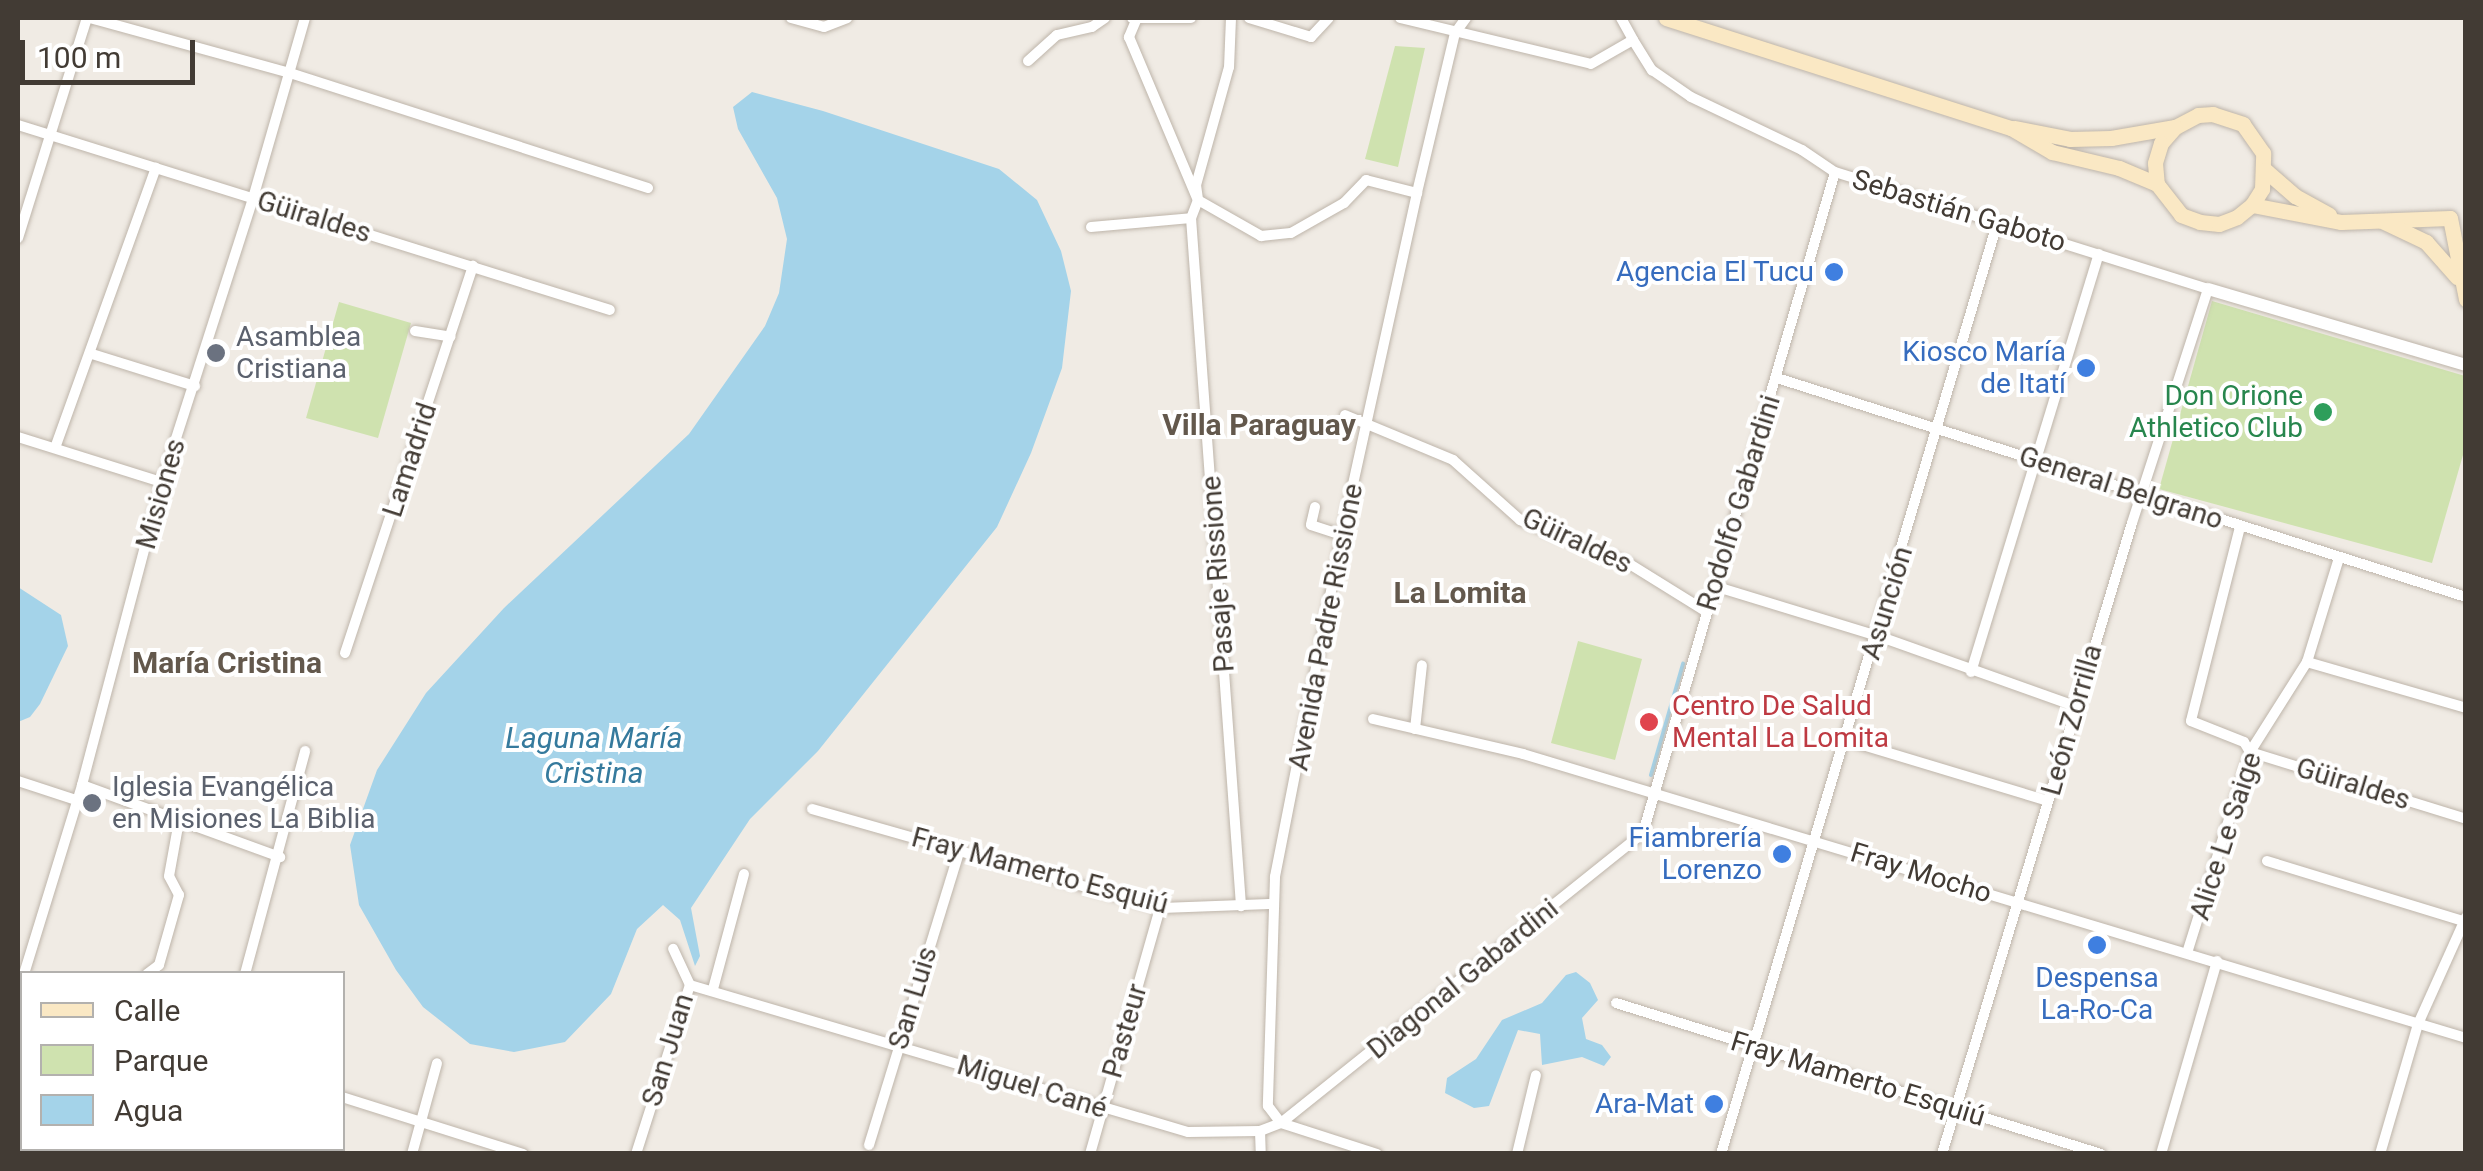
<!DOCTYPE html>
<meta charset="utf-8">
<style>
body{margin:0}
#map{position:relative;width:2483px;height:1171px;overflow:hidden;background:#f0ebe4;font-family:Roboto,sans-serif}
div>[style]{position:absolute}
.green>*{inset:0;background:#cfe2af}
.water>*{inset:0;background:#a4d3e9}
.stream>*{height:4px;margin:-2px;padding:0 2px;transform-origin:2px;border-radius:2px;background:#a4d3e9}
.roads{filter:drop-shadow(0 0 2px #beb5aa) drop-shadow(0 0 2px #beb5aa)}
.minor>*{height:10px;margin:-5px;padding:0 5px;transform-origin:5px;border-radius:5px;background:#fff}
.tertiary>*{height:12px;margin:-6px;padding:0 6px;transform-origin:6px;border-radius:6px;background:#fff}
.secondary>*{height:15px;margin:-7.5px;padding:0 7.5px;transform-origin:7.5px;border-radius:7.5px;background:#fae8c4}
.dots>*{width:28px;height:28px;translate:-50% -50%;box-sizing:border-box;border:5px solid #fff;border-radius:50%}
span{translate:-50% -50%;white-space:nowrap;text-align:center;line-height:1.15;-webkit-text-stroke:8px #fff;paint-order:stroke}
.street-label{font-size:28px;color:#423b34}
.shop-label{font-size:28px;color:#366cbe}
.right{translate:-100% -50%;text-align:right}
.worship-label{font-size:28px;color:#5b616d}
.left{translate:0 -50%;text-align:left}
.leisure-label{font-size:28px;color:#27864d}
.health-label{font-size:28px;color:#be3a42}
.neighbourhood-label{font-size:30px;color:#63584c;font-weight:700}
.water-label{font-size:30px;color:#357a9d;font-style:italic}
.frame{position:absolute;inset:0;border:20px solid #423b34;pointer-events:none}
.legend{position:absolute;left:20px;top:971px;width:325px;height:180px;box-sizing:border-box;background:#fff;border:2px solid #b3b1ae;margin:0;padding:12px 18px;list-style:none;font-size:30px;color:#423b34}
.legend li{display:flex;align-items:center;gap:20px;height:50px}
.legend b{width:50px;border:2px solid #b3b1ae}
.scale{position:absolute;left:20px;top:40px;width:175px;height:45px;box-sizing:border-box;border:5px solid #423b34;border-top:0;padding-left:12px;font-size:30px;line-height:35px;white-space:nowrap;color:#423b34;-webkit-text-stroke:8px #fff;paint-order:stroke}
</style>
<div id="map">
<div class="green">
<i style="clip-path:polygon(1395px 46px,1425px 48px,1398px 167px,1365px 159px)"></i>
<i style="clip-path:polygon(2212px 301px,2465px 376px,2465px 448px,2432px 563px,2159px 489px)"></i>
<i style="clip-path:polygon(339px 302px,411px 323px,378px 438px,306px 418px)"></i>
<i style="clip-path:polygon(1578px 641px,1642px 659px,1615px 760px,1551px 743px)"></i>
</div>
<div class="water">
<i style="clip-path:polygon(752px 92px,823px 111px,999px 169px,1037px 200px,1061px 251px,1071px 291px,1062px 368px,1031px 453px,997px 527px,818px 751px,750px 819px,691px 908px,700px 956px,695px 966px,680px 920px,663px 905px,637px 929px,611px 994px,565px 1042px,514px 1052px,470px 1044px,423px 1007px,396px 970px,359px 905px,350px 845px,377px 770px,426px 693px,504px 608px,689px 434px,765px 326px,779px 293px,787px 239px,777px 198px,738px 129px,733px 107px)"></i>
<i style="clip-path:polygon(18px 587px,61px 615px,68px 646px,40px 704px,30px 717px,18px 722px)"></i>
<i style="clip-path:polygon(1576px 972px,1590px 983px,1598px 1000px,1582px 1018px,1586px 1039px,1602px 1045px,1611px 1057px,1604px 1066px,1582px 1057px,1542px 1065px,1540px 1034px,1518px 1030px,1489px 1106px,1474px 1108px,1445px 1093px,1447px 1078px,1476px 1059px,1502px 1020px,1542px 1003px,1566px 975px)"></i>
</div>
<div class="stream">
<i style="left:1651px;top:775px;width:116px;rotate:-73.9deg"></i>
</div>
<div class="roads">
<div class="minor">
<i style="left:90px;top:18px;width:207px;rotate:15.4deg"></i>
<i style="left:290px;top:73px;width:376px;rotate:17.8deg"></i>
<i style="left:791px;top:18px;width:34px;rotate:15deg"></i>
<i style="left:824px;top:27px;width:25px;rotate:-21deg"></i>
<i style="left:1132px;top:18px;width:59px"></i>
<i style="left:1137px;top:18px;width:21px;rotate:113deg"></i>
<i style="left:1129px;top:37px;width:177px;rotate:67.1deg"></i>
<i style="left:1198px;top:200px;width:19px;rotate:111deg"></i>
<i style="left:1191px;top:218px;width:690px;rotate:85.84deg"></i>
<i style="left:1231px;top:18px;width:49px;rotate:92.3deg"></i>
<i style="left:1229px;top:67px;width:123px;rotate:105.6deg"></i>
<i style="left:1196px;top:185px;width:15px;rotate:82deg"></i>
<i style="left:1198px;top:200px;width:73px;rotate:29.7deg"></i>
<i style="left:1261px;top:236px;width:30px;rotate:-6deg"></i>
<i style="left:1291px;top:233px;width:61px;rotate:-29.5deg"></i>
<i style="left:1344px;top:203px;width:32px;rotate:-46deg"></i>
<i style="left:1366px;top:180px;width:53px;rotate:14.3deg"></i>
<i style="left:1249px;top:18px;width:65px;rotate:17deg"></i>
<i style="left:1311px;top:37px;width:26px;rotate:-47deg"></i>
<i style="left:1400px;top:18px;width:196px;rotate:13.5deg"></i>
<i style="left:1591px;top:64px;width:48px;rotate:-29.7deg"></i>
<i style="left:1633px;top:40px;width:36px;rotate:58deg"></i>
<i style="left:1652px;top:70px;width:47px;rotate:34.7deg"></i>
<i style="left:1691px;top:97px;width:123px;rotate:25.5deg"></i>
<i style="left:1802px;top:150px;width:40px;rotate:34deg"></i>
<i style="left:1835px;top:172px;width:391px;rotate:17.4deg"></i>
<i style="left:2208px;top:289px;width:246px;rotate:108deg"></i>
<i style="left:2132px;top:523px;width:659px;rotate:106.76deg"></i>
<i style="left:1466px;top:18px;width:19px;rotate:126deg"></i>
<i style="left:1455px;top:33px;width:164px;rotate:103.4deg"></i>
<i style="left:1417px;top:193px;width:350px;rotate:102.4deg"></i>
<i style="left:1342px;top:535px;width:349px;rotate:101.1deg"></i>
<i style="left:1275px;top:877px;width:229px;rotate:91.8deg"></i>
<i style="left:1268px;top:1106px;width:21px;rotate:53deg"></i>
<i style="left:1281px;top:1123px;width:464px;rotate:-38.7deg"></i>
<i style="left:1643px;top:833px;width:688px;rotate:-73.8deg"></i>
<i style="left:1621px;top:18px;width:25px;rotate:61deg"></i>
<i style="left:1028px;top:61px;width:39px;rotate:-42deg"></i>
<i style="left:1057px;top:35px;width:36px;rotate:-13deg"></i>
<i style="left:1092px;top:27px;width:16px;rotate:-35deg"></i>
<i style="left:18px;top:125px;width:620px;rotate:17.35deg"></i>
<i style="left:1091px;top:227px;width:100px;rotate:-5.1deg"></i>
<i style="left:18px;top:238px;width:231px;rotate:-72.6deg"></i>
<i style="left:415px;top:331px;width:36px;rotate:9deg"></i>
<i style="left:92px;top:354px;width:108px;rotate:17.3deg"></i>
<i style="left:1777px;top:378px;width:723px;rotate:17.63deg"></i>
<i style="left:1345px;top:415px;width:117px;rotate:22.6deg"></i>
<i style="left:1453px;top:460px;width:90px;rotate:41.8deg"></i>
<i style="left:1520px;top:520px;width:116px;rotate:21.7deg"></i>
<i style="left:1628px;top:563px;width:91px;rotate:31.9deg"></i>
<i style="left:18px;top:437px;width:151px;rotate:17.4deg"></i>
<i style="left:55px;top:448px;width:298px;rotate:-70.2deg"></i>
<i style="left:1315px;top:507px;width:18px;rotate:103deg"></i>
<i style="left:1311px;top:525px;width:33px;rotate:18deg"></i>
<i style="left:2240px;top:527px;width:200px;rotate:104.2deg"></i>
<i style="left:2191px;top:721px;width:57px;rotate:21.6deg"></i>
<i style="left:2244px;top:742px;width:12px;rotate:59deg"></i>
<i style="left:2250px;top:752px;width:226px;rotate:17.2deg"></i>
<i style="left:1714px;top:586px;width:171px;rotate:17deg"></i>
<i style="left:1878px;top:636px;width:209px;rotate:19.6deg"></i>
<i style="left:345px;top:653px;width:408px;rotate:-71.7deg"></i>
<i style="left:2307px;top:662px;width:166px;rotate:16.1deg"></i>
<i style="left:1971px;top:672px;width:437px;rotate:-73deg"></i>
<i style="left:1373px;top:719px;width:154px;rotate:13.1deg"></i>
<i style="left:1523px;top:754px;width:985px;rotate:16.76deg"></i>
<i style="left:1415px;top:729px;width:64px;rotate:-83.8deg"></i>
<i style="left:1846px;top:740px;width:211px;rotate:16.8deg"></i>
<i style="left:18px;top:781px;width:61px;rotate:18.1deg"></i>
<i style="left:82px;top:785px;width:211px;rotate:20deg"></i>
<i style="left:812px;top:809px;width:362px;rotate:15.9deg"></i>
<i style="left:1160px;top:908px;width:111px;rotate:-2.1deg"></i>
<i style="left:2267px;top:861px;width:205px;rotate:17deg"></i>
<i style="left:2187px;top:953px;width:211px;rotate:-72.6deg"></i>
<i style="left:2250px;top:752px;width:107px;rotate:-57.7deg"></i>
<i style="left:2307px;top:662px;width:109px;rotate:-72.9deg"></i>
<i style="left:24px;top:974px;width:198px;rotate:-72.9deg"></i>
<i style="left:82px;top:785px;width:313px;rotate:-75.2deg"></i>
<i style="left:162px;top:482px;width:298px;rotate:-72.2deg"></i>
<i style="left:253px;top:198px;width:187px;rotate:-73.9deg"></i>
<i style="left:147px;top:974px;width:15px;rotate:-37deg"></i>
<i style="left:159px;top:965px;width:73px;rotate:-74.1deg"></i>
<i style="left:179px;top:895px;width:21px;rotate:-118deg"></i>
<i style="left:169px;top:876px;width:56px;rotate:-79.7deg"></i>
<i style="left:245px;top:974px;width:231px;rotate:-74.9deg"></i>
<i style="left:690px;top:985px;width:519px;rotate:16.45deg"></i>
<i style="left:1188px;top:1132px;width:72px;rotate:-0.8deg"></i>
<i style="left:1260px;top:1131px;width:22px;rotate:-21deg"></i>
<i style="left:1281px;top:1123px;width:101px;rotate:17.9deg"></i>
<i style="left:713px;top:989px;width:119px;rotate:-74.9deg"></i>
<i style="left:18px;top:997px;width:17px;rotate:-77deg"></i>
<i style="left:1616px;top:1003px;width:508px;rotate:17.29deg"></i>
<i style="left:342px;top:1097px;width:190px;rotate:17.5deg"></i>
<i style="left:1260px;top:1131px;width:23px;rotate:88deg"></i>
<i style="left:869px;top:1145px;width:307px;rotate:-72.9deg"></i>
<i style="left:78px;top:1154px;width:6px;rotate:-72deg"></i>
<i style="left:190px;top:1154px;width:6px;rotate:-72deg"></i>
<i style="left:412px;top:1154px;width:94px;rotate:-74.6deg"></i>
<i style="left:636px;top:1154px;width:177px;rotate:-72.3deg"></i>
<i style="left:690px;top:985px;width:40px;rotate:-115deg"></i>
<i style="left:1090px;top:1154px;width:256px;rotate:-74.1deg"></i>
<i style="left:1517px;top:1154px;width:81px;rotate:-76.5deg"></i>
<i style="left:1721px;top:1154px;width:970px;rotate:-73.47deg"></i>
<i style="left:2161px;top:1154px;width:201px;rotate:-73.8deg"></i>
<i style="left:2380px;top:1154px;width:135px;rotate:-73.7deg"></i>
<i style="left:2418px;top:1024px;width:117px;rotate:-65.8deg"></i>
</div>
<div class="tertiary">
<i style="left:2208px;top:289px;width:269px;rotate:16.4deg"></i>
</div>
<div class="secondary">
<i style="left:1666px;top:18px;width:362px;rotate:17.7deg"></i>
<i style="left:2011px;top:128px;width:48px;rotate:30.3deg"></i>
<i style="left:2052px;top:152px;width:69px;rotate:13.4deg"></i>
<i style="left:2119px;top:168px;width:41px;rotate:22.8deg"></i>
<i style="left:2157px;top:184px;width:39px;rotate:52deg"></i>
<i style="left:2181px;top:215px;width:20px;rotate:20deg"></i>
<i style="left:2200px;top:222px;width:19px;rotate:6deg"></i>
<i style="left:2219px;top:224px;width:19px;rotate:-21deg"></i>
<i style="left:2237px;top:217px;width:19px;rotate:-39deg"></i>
<i style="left:2252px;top:205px;width:19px;rotate:-58deg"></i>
<i style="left:2262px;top:189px;width:36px;rotate:-88deg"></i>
<i style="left:2263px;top:153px;width:35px;rotate:-125deg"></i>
<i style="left:2243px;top:124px;width:32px;rotate:-162deg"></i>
<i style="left:2213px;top:114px;width:15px;rotate:176deg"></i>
<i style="left:2198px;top:115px;width:26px;rotate:152deg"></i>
<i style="left:2175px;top:127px;width:21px;rotate:131deg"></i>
<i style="left:2161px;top:143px;width:21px;rotate:107deg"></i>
<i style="left:2155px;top:163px;width:21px;rotate:85deg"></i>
<i style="left:2015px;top:128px;width:56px;rotate:11.3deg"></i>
<i style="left:2070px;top:139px;width:41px;rotate:-1.4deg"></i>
<i style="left:2111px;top:138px;width:65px;rotate:-9.8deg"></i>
<i style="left:2265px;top:170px;width:40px;rotate:41deg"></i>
<i style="left:2295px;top:196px;width:39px;rotate:29deg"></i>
<i style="left:2252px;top:205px;width:91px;rotate:10.8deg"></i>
<i style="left:2341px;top:222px;width:109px;rotate:-2.1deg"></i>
<i style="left:2450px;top:218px;width:83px;rotate:78.8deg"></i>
<i style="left:2382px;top:221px;width:49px;rotate:25.5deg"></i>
<i style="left:2426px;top:242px;width:47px;rotate:48.5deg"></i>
</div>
</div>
<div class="dots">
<i style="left:1834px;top:272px;background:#3f7fe0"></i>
<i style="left:216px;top:353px;background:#6b7280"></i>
<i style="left:2086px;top:368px;background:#3f7fe0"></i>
<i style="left:2323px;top:412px;background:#2e9e5b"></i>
<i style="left:1649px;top:722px;background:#e0444e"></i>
<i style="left:92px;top:803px;background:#6b7280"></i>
<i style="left:1782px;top:854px;background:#3f7fe0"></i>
<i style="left:2097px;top:945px;background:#3f7fe0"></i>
<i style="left:1714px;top:1104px;background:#3f7fe0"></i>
</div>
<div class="street-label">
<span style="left:1959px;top:211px;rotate:17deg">Sebastián Gaboto</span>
<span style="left:314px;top:217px;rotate:17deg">Güiraldes</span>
<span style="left:410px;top:460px;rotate:-72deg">Lamadrid</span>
<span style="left:2121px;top:488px;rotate:18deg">General Belgrano</span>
<span style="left:161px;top:494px;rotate:-74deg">Misiones</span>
<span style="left:1739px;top:503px;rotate:-73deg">Rodolfo Gabardini</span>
<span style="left:1577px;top:541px;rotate:25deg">Güiraldes</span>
<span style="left:1218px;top:574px;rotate:-94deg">Pasaje Rissione</span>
<span style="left:1887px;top:603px;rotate:-73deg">Asunción</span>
<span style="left:1326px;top:627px;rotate:-79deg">Avenida Padre Rissione</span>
<span style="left:2072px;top:720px;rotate:-74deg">León Zorrilla</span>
<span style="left:2353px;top:784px;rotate:17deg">Güiraldes</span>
<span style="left:2226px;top:836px;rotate:-72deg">Alice Le Saige</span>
<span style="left:1040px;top:871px;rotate:15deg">Fray Mamerto Esquiú</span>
<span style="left:1921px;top:873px;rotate:17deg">Fray Mocho</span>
<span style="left:1463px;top:979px;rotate:-39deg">Diagonal Gabardini</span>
<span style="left:913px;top:998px;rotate:-73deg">San Luis</span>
<span style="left:1125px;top:1031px;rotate:-74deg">Pasteur</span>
<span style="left:668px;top:1050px;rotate:-73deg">San Juan</span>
<span style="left:1858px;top:1079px;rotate:17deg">Fray Mamerto Esquiú</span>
<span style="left:1032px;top:1087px;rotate:17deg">Miguel Cané</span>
</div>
<div class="shop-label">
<span class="right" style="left:1814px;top:272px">Agencia El Tucu</span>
<span class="right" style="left:2066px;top:368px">Kiosco María<br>de Itatí</span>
<span class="right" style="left:1762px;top:854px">Fiambrería<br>Lorenzo</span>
<span style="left:2097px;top:994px">Despensa<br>La-Ro-Ca</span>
<span class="right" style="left:1694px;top:1104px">Ara-Mat</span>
</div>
<div class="worship-label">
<span class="left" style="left:236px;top:353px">Asamblea<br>Cristiana</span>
<span class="left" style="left:112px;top:803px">Iglesia Evangélica<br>en Misiones La Biblia</span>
</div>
<div class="leisure-label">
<span class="right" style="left:2303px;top:412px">Don Orione<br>Athletico Club</span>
</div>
<div class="health-label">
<span class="left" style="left:1672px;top:722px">Centro De Salud<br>Mental La Lomita</span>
</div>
<div class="neighbourhood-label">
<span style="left:1259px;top:425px">Villa Paraguay</span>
<span style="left:1460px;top:593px">La Lomita</span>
<span style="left:227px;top:663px">María Cristina</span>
</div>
<div class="water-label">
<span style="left:594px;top:755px">Laguna María<br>Cristina</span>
</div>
<div class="frame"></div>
<ul class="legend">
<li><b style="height:12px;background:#fae8c4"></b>Calle</li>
<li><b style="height:28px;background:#cfe2af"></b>Parque</li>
<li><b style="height:28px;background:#a4d3e9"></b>Agua</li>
</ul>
<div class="scale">100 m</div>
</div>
